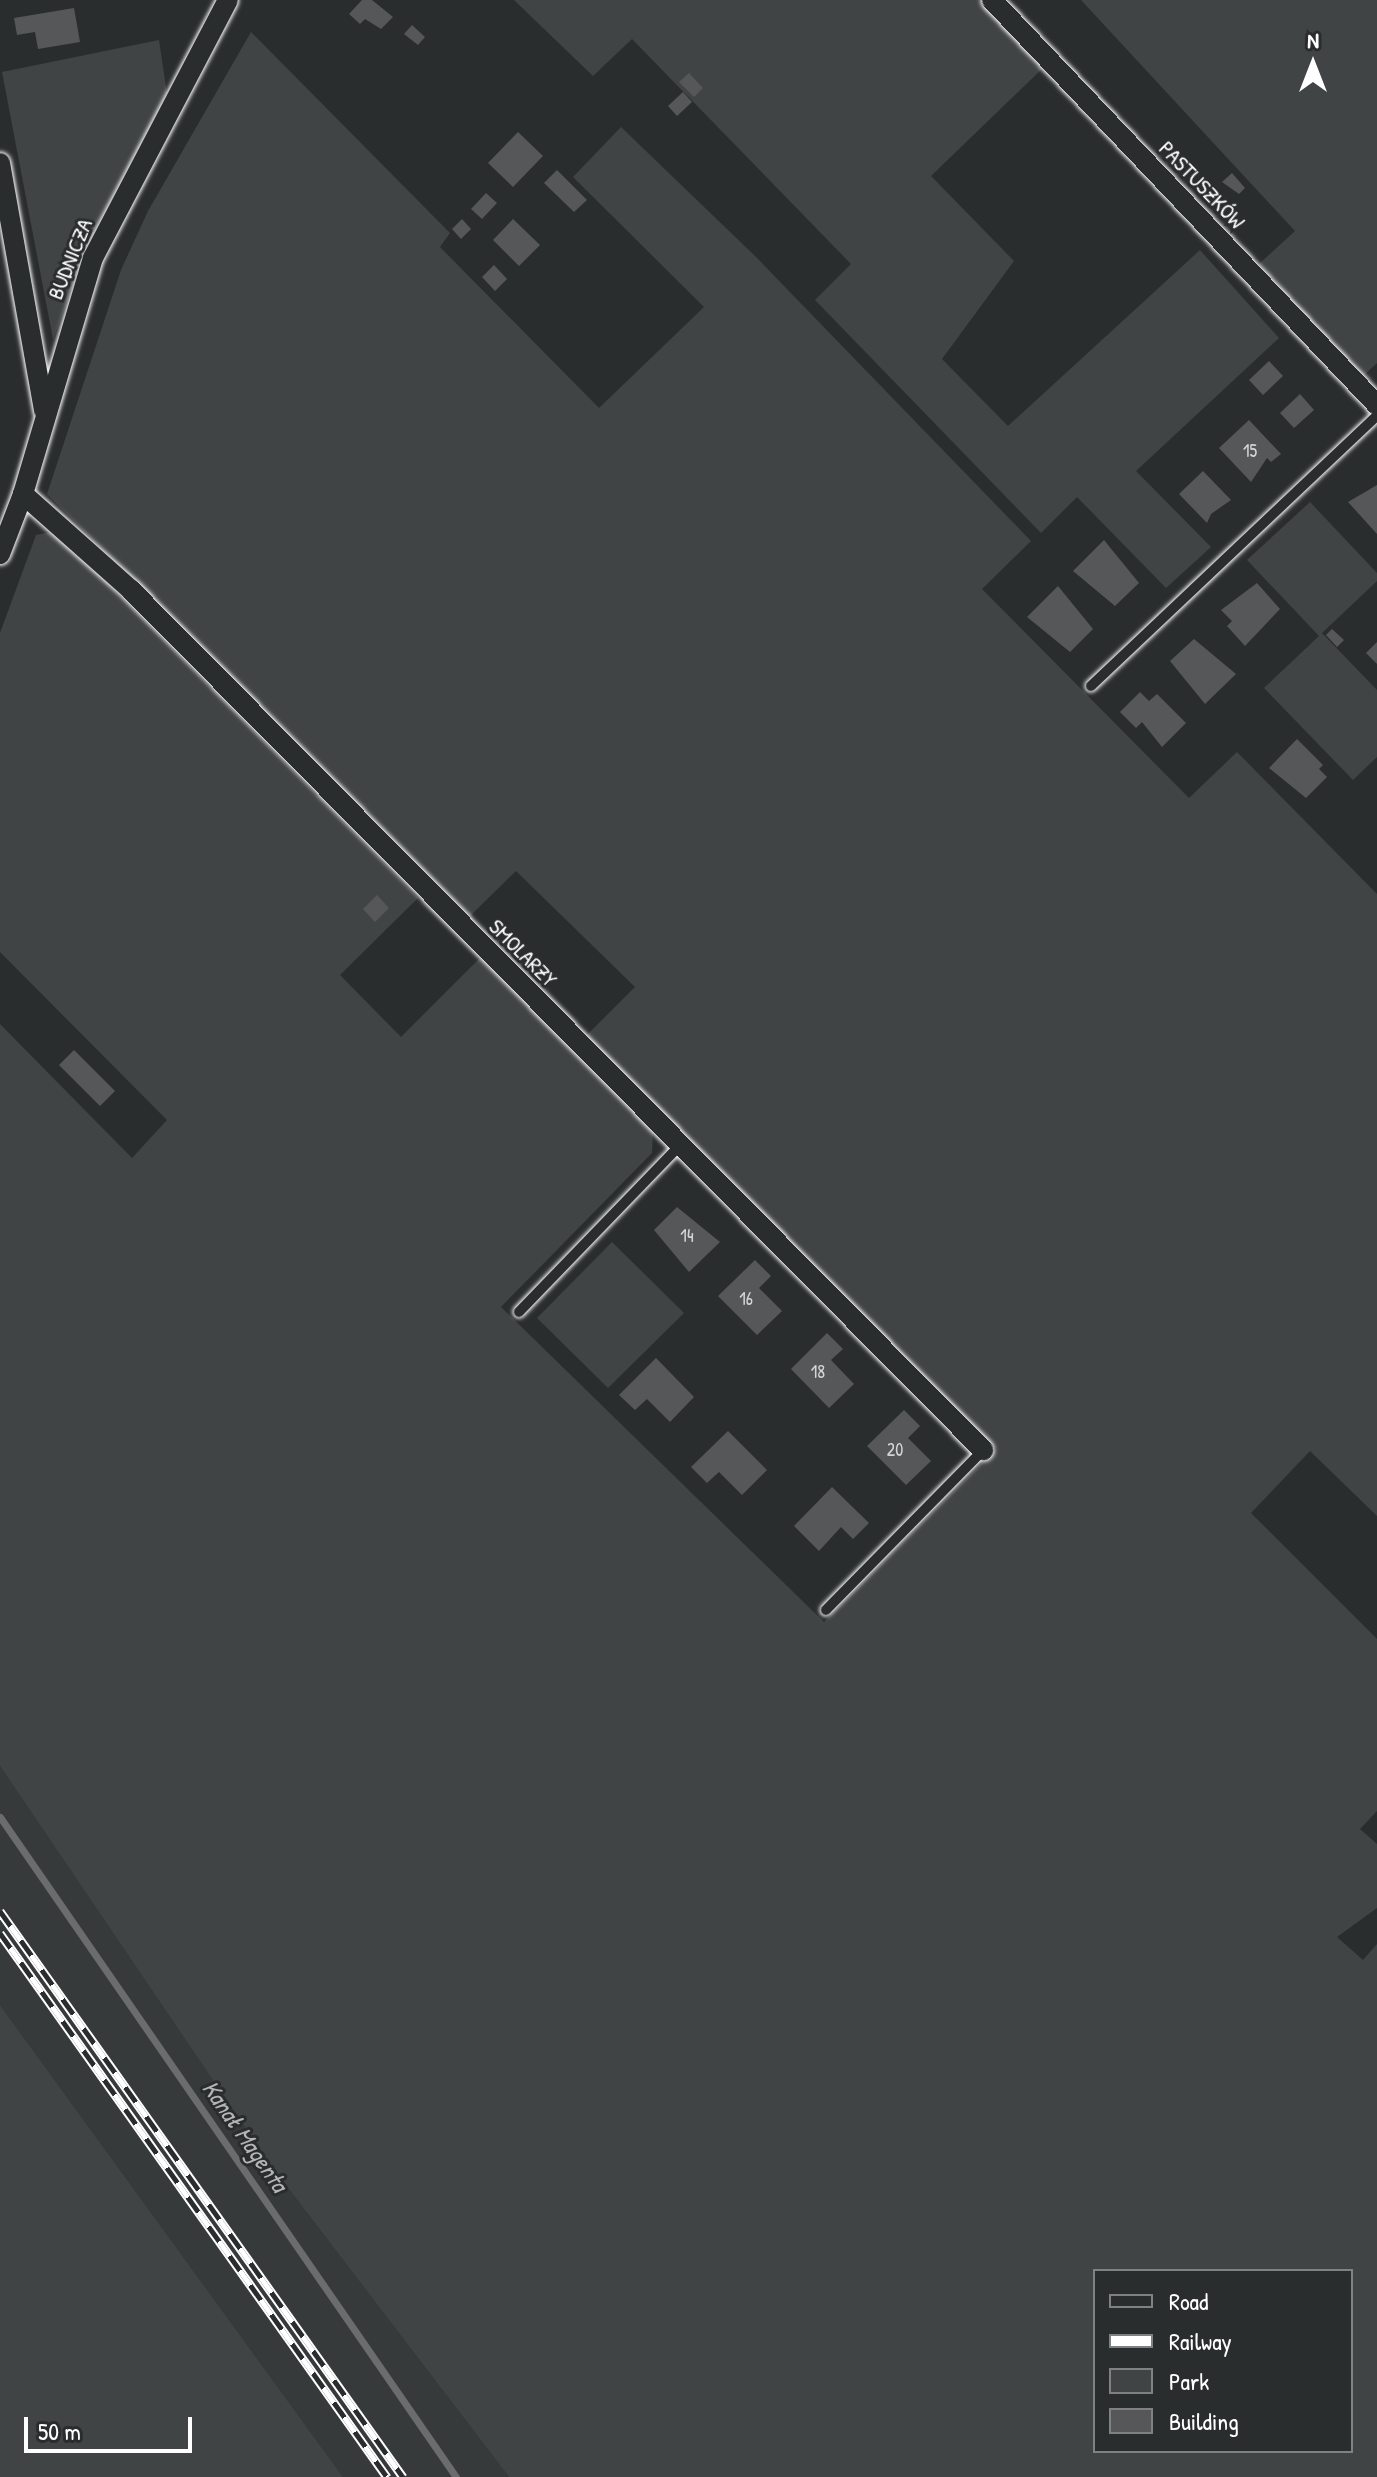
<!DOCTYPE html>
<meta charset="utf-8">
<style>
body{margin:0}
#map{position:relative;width:1377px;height:2477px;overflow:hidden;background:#2a2d2e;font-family:"Patrick Hand",sans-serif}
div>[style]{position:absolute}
.built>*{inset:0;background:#373a3b}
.green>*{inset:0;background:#414445}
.stream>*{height:7px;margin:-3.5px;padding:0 3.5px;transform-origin:3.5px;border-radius:3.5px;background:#6a6c6d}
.building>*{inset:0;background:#555758}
.roads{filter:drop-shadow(0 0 2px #fff) drop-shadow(0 0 2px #fff)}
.lane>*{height:10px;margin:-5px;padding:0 5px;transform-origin:5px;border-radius:5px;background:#2a2d2e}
.street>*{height:20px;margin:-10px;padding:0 10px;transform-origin:10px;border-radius:10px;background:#2a2d2e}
.rail>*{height:9px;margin-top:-4.5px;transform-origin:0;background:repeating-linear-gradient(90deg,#2a2d2e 0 18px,#fff 0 36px);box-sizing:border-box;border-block:2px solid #fff}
span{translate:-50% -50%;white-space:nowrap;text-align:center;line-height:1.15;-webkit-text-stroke:6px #2a2d2e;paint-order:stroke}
.number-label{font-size:18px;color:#d4d5d5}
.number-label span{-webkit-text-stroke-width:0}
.street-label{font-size:22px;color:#fff}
.water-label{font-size:24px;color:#b4b6b6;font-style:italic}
.legend{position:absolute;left:1093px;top:2269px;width:260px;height:184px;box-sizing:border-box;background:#2a2d2e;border:2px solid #7f8182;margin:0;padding:10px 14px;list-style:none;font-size:24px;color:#fff}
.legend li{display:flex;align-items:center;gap:16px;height:40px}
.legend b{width:40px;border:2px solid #7f8182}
.north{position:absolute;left:1273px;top:24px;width:80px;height:80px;-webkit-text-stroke:6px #2a2d2e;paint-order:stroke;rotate:0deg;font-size:22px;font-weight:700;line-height:32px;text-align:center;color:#fff}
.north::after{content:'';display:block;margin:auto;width:28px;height:36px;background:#fff;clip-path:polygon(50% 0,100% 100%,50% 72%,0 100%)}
.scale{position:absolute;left:24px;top:2417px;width:168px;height:36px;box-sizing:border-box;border:4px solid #fff;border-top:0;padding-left:10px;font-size:24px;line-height:28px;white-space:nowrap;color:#fff;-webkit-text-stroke:6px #2a2d2e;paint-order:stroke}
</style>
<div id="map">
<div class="built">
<i style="clip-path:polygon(0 1766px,269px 2163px,509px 2477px,343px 2477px,0 2005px)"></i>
</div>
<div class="green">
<i style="clip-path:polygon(514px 0,982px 0,1044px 67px,931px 176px,1014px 261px,942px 359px,1008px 426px,1200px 250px,1279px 338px,1136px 471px,1211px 547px,1166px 588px,1077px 497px,1041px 533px,815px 300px,851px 264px,632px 39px,593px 76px)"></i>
<i style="clip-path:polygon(1081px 0,1377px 0,1377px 363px,1362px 377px,1259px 264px,1295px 231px)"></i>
<i style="clip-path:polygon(evenodd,251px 32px,450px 233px,440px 247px,599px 408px,704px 307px,573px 177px,621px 127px,755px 256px,1031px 541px,982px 589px,1189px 798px,1237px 752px,1377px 894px,1377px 1516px,1310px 1451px,1251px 1513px,1377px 1639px,1377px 1811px,1360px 1829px,1377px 1844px,1377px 1908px,1337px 1937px,1363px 1960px,1377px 1944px,1377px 2477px,509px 2477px,269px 2163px,0 1766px,0 1024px,132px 1158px,167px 1120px,0 952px,0 633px,36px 535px,56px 531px,418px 898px,340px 975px,401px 1037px,481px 957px,653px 1130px,652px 1153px,501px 1307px,824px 1622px,996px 1449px,586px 1036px,635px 987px,516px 871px,470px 916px,47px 494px,121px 270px,148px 211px,251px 32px,1095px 2271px,1351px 2271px,1351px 2451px,1095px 2451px,1095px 2271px)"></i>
<i style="clip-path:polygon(159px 40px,167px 94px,90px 240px,53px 339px,2px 72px)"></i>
<i style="clip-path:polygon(1310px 502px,1377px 573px,1377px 581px,1322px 633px,1377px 690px,1377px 757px,1353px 780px,1264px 688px,1319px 636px,1247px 560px)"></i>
<i style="clip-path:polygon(612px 1242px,684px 1313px,608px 1388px,537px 1318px)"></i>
<i style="clip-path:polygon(0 2005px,343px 2477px,0 2477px)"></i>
</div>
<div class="stream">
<i style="left:0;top:1817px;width:802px;rotate:55.36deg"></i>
</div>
<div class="building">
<i style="clip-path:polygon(362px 0,372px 0,393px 17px,381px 29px,365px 19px,360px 24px,349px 14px)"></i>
<i style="clip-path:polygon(74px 8px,80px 42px,38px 49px,35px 32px,17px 35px,14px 18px)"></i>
<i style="clip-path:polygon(412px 25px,425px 37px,418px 45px,404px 34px)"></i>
<i style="clip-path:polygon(689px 73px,703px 88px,694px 97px,679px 82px)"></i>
<i style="clip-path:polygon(683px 92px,692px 102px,677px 116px,668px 106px)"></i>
<i style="clip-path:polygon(518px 132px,543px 156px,513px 187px,488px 163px)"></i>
<i style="clip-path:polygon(557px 170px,587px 200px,574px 212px,544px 183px)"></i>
<i style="clip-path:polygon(1232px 173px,1245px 188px,1239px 194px,1222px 182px)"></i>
<i style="clip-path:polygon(486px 193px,497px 203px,482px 219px,471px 209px)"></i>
<i style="clip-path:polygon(462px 219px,471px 229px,461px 239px,452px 229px)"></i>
<i style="clip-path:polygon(513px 219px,540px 245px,519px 266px,493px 240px)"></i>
<i style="clip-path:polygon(494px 265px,507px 279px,495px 291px,482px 277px)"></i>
<i style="clip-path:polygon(1269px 361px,1283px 376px,1263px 395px,1249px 380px)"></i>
<i style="clip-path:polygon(1300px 394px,1314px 410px,1294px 428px,1280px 413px)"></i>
<i style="clip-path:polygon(1249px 420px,1281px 454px,1271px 462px,1267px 458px,1251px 482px,1219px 448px)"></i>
<i style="clip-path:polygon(1203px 471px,1231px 500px,1211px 514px,1207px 523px,1179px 494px)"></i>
<i style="clip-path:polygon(1377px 485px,1377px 534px,1348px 502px)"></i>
<i style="clip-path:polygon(1104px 540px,1139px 583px,1115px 606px,1073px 571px)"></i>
<i style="clip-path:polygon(1257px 583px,1280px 609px,1245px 646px,1227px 626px,1232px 621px,1221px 610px)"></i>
<i style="clip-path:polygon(1058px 586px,1093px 629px,1070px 652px,1027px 617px)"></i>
<i style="clip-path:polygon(1332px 629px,1344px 640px,1337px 647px,1326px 635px)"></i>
<i style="clip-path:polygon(1194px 639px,1236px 674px,1205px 704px,1170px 661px)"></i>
<i style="clip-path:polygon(1377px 642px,1377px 664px,1366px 653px)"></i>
<i style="clip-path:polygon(1140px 692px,1149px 701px,1157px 694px,1186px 723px,1162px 747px,1142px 722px,1136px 728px,1120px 712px)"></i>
<i style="clip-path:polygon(1297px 739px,1323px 765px,1319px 769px,1327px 777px,1306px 798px,1269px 768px)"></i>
<i style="clip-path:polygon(377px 895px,389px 908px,375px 922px,363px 909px)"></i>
<i style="clip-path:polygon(74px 1050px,115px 1091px,100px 1106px,59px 1065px)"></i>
<i style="clip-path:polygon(677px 1207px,720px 1242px,689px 1272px,654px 1230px)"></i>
<i style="clip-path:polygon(755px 1260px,771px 1276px,759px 1288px,782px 1311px,757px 1335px,718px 1296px)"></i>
<i style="clip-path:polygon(827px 1333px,843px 1349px,831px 1360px,854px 1384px,829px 1408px,791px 1369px)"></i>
<i style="clip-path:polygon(656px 1358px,694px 1397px,670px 1422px,647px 1399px,635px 1410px,619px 1395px)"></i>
<i style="clip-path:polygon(904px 1410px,920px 1426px,908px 1438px,931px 1461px,906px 1485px,867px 1446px)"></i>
<i style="clip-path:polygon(728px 1431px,767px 1470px,742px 1495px,719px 1472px,707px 1483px,691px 1467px)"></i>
<i style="clip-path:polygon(832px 1487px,869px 1523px,853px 1539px,841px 1527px,819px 1551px,794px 1526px)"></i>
</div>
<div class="roads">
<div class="lane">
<i style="left:1091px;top:686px;width:393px;rotate:-43.4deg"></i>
<i style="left:519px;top:1312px;width:232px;rotate:-46deg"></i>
<i style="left:826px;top:1610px;width:224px;rotate:-45.5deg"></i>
</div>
<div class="street">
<i style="left:992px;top:0;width:559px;rotate:46.45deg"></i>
<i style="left:0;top:163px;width:252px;rotate:79.9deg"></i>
<i style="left:23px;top:494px;width:144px;rotate:41.6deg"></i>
<i style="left:131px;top:590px;width:1211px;rotate:45.27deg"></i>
<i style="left:0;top:554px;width:64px;rotate:-69deg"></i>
<i style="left:23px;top:494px;width:246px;rotate:-73.5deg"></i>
<i style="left:93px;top:258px;width:291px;rotate:-62.4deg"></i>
</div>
</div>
<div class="rail">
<i style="left:0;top:1911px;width:695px;rotate:54.55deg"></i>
<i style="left:0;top:1933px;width:668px;rotate:54.57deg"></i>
</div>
<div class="number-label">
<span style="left:1250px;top:451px">15</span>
<span style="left:687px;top:1236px">14</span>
<span style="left:746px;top:1299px">16</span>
<span style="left:818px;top:1372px">18</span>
<span style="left:895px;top:1450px">20</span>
</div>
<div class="street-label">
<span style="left:1202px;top:185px;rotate:46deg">PASTUSZKÓW</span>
<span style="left:70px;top:259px;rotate:-68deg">BUDNICZA</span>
<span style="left:523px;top:953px;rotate:45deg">SMOLARZY</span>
</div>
<div class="water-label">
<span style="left:245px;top:2136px;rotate:55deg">Kanał Magenta</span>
</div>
<ul class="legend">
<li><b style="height:10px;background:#2a2d2e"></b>Road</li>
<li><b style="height:10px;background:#fff"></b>Railway</li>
<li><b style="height:22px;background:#414445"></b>Park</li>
<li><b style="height:22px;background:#555758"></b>Building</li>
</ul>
<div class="north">N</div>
<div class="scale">50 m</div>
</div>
